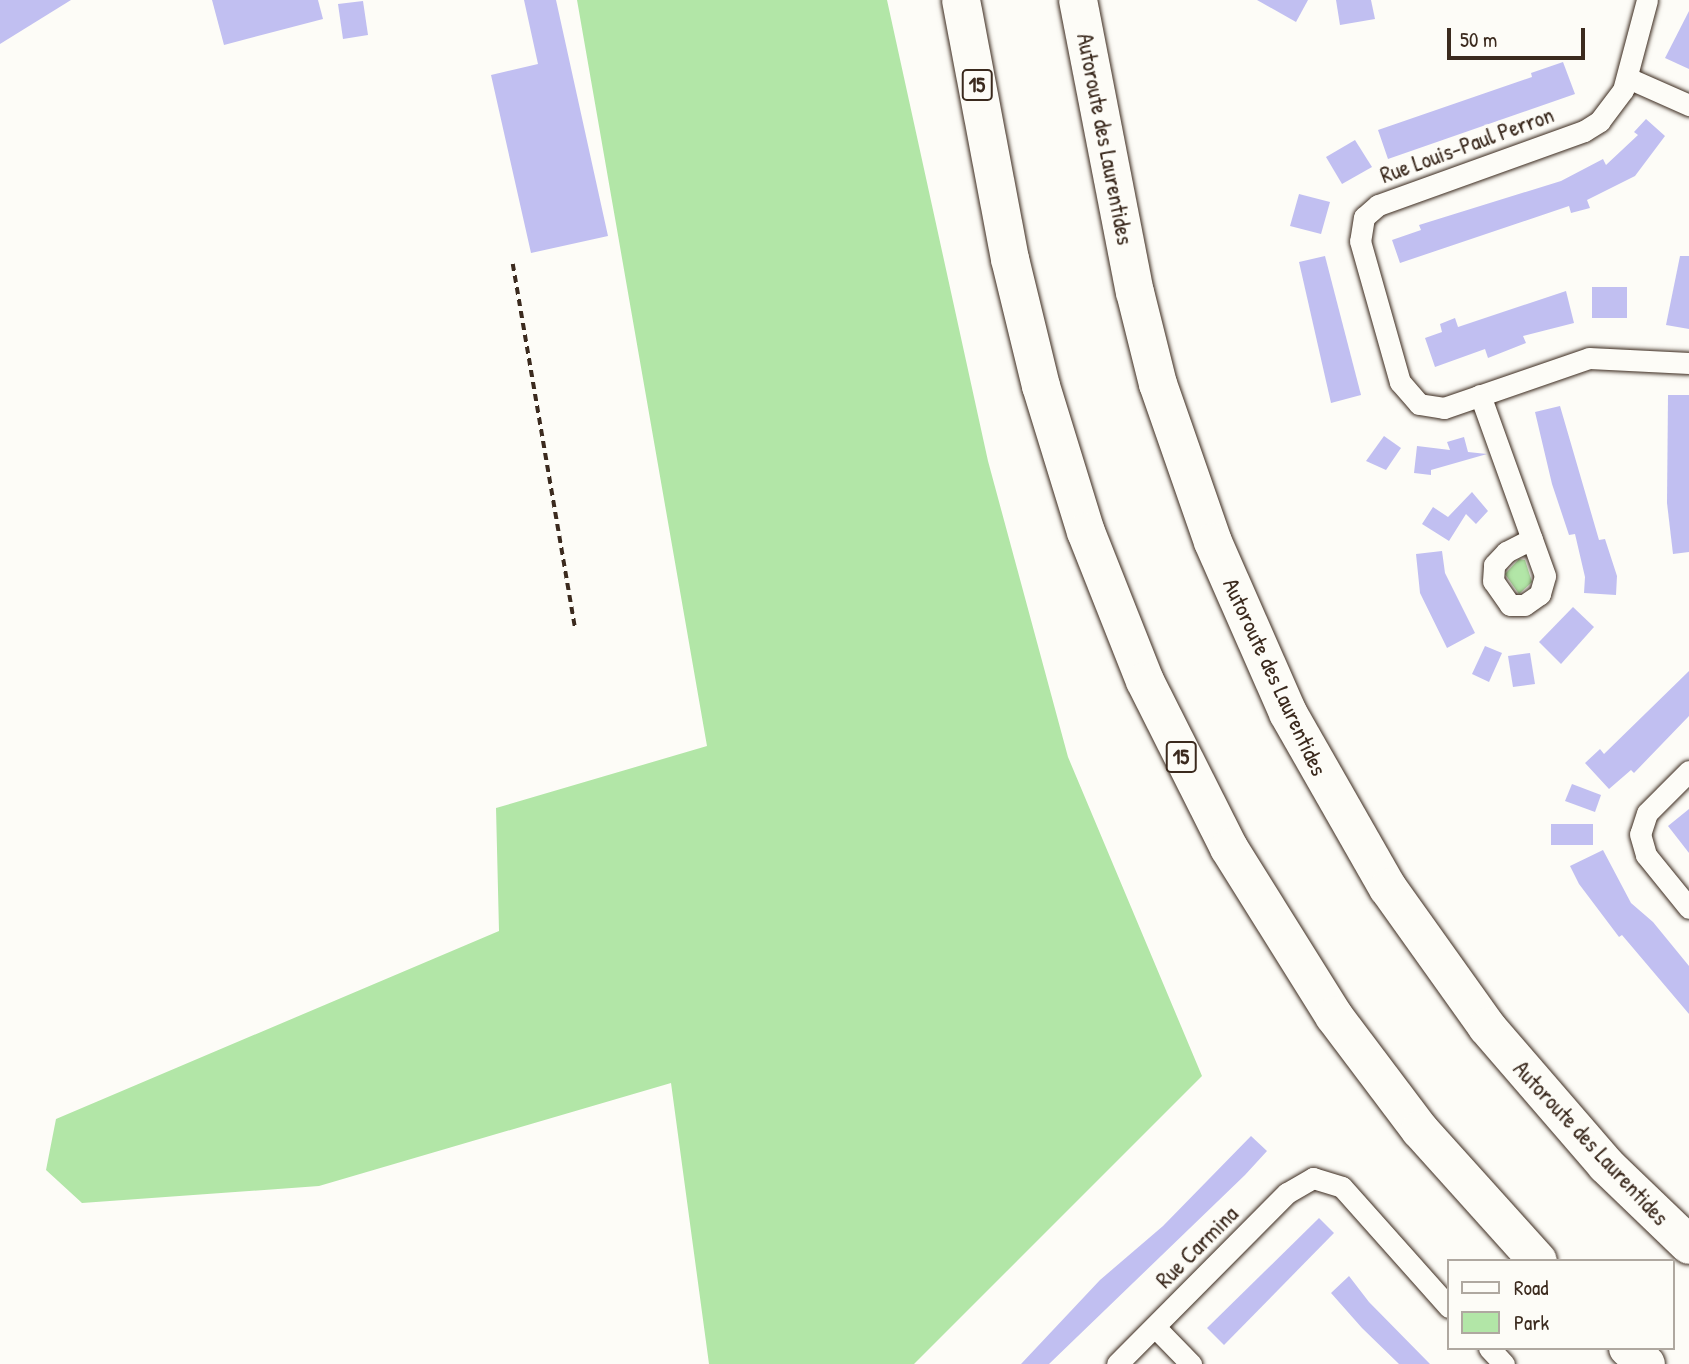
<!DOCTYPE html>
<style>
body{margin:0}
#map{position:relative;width:1689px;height:1364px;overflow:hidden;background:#fdfcf7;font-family:"Patrick Hand",sans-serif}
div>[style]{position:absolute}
.green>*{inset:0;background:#b2e6a7}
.building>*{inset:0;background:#c1bff1}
.path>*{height:3.5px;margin-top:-1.75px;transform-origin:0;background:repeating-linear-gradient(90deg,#3b2a1e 0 7px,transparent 0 12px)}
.roads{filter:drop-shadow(0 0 2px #3b2a1e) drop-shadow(0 0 2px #3b2a1e)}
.street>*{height:21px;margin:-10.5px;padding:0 10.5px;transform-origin:10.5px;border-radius:10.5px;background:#fdfcf7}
.highway>*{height:38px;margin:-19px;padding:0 19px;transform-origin:19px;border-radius:19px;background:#fdfcf7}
span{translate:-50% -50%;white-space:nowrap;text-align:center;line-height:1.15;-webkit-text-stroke:7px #fdfcf7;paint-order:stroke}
.shield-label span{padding:2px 5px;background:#fdfcf7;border:2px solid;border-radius:5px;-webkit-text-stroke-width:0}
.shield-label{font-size:21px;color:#3b2a1e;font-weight:700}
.street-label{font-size:23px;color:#3b2a1e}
.legend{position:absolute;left:1447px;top:1259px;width:228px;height:91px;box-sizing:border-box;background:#fdfcf7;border:2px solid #afa8a0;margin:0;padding:9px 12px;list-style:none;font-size:21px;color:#3b2a1e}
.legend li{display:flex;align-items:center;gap:14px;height:35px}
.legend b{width:35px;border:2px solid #afa8a0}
.scale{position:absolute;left:1447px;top:28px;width:138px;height:32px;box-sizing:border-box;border:4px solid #3b2a1e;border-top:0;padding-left:9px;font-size:21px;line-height:24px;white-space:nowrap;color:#3b2a1e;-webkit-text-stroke:5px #fdfcf7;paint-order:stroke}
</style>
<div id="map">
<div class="green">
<i style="clip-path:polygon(577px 0,887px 0,988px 461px,1068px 757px,1202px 1076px,914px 1364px,709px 1364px,671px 1083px,319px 1186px,82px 1203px,46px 1170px,56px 1119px,499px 931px,496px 808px,707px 746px)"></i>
<i style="clip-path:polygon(1519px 559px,1525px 560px,1532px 582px,1519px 594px,1505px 574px)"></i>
</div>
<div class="building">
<i style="clip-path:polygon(0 0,71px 0,0 44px)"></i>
<i style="clip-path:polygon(212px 0,318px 0,323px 19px,224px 45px)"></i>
<i style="clip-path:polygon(524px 0,556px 0,608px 236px,531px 253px,491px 75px,538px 64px)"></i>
<i style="clip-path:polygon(1257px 0,1308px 0,1296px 22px)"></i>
<i style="clip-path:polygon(1336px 0,1371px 0,1375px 19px,1340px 25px)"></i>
<i style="clip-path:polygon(363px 1px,368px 35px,343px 39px,338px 4px)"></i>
<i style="clip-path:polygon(1689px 11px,1689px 69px,1665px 58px)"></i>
<i style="clip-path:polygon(1563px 62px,1575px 94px,1388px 159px,1378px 130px,1532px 77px,1531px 73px)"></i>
<i style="clip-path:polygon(1646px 119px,1665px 136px,1635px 176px,1587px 200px,1590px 208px,1571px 213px,1569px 206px,1400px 263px,1392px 240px,1421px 230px,1419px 225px,1561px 181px,1603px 159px,1606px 165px,1638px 135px,1634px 132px)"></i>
<i style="clip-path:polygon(1355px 140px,1372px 167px,1342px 184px,1326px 157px)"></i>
<i style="clip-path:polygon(1299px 194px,1330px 202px,1321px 234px,1290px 226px)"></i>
<i style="clip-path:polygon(1325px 256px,1361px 395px,1331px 403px,1299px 262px)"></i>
<i style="clip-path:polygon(1680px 256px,1689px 256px,1689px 329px,1666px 325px)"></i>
<i style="clip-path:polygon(1592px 287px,1627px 287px,1627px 318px,1592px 318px)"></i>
<i style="clip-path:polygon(1566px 291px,1574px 323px,1523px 336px,1526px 343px,1488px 358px,1485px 349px,1435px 367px,1425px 338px,1442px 332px,1440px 324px,1455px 318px,1458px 327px)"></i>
<i style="clip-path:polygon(1668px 395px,1689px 395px,1689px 552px,1673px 554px,1667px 503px)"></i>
<i style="clip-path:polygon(1560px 406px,1599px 540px,1605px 539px,1617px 576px,1616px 595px,1584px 593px,1585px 577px,1575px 534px,1569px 535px,1552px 484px,1535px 412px)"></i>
<i style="clip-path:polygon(1384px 436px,1401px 448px,1386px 470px,1366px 461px)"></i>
<i style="clip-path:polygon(1464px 437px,1468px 452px,1487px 454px,1431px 470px,1431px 475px,1414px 473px,1417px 446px,1450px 450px,1447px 442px)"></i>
<i style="clip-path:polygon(1472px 492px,1488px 511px,1476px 524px,1466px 514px,1449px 541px,1422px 524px,1433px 507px,1448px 517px)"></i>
<i style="clip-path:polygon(1442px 551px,1445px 573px,1475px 633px,1447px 648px,1420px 593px,1416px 554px)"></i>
<i style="clip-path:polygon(1573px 607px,1594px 627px,1561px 664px,1539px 642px)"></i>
<i style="clip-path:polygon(1485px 646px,1502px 653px,1489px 682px,1472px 674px)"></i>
<i style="clip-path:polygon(1530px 653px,1535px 684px,1513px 687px,1508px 656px)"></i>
<i style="clip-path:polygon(1689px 671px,1689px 716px,1634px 773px,1631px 770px,1609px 789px,1585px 763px,1600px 749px,1604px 754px)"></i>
<i style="clip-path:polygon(1572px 784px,1601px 795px,1595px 812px,1565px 801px)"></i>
<i style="clip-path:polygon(1689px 809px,1689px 853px,1668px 826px)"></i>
<i style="clip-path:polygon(1551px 824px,1593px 824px,1593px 845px,1551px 845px)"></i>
<i style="clip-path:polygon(1603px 850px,1631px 903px,1653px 922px,1689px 966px,1689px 1014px,1622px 935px,1619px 937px,1579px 884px,1570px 866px)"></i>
<i style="clip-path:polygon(1251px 1136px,1267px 1151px,1245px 1175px,1049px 1364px,1021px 1364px,1100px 1280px,1163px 1226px)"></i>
<i style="clip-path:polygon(1319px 1218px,1334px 1233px,1224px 1345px,1207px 1328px)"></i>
<i style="clip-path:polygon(1349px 1276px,1369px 1302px,1430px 1364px,1399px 1364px,1362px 1328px,1331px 1293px)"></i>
</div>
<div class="path">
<i style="left:513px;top:264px;width:369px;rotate:80.3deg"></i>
</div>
<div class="roads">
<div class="street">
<i style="left:1647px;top:0;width:93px;rotate:104.9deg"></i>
<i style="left:1623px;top:90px;width:39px;rotate:127deg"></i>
<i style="left:1600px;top:121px;width:19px;rotate:148deg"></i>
<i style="left:1584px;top:131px;width:219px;rotate:160.2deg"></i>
<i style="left:1378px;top:205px;width:18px;rotate:139deg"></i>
<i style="left:1364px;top:217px;width:24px;rotate:99deg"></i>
<i style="left:1360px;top:241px;width:147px;rotate:74.2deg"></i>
<i style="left:1400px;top:382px;width:29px;rotate:49deg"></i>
<i style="left:1419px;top:404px;width:25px;rotate:9deg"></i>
<i style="left:1444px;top:408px;width:153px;rotate:-19deg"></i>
<i style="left:1589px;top:358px;width:100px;rotate:2.9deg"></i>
<i style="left:1628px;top:78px;width:67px;rotate:23.9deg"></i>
<i style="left:1480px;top:395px;width:192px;rotate:70.2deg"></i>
<i style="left:1545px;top:576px;width:19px;rotate:106deg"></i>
<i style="left:1540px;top:594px;width:19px;rotate:145deg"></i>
<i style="left:1524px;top:605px;width:14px;rotate:180deg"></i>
<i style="left:1510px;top:605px;width:29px;rotate:-125deg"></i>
<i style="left:1493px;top:581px;width:16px;rotate:-86deg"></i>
<i style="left:1494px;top:565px;width:18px;rotate:-47deg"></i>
<i style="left:1506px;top:552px;width:29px;rotate:-27deg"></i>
<i style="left:1689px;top:771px;width:59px;rotate:135deg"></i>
<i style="left:1647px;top:813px;width:22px;rotate:108deg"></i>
<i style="left:1640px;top:834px;width:22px;rotate:74deg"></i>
<i style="left:1646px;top:855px;width:68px;rotate:50.9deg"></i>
<i style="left:1155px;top:1327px;width:52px;rotate:45.8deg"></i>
<i style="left:1489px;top:1348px;width:22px;rotate:47deg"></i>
<i style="left:1117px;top:1364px;width:241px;rotate:-45.2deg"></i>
<i style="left:1287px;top:1193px;width:30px;rotate:-30deg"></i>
<i style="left:1313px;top:1178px;width:30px;rotate:17deg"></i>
<i style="left:1342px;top:1187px;width:161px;rotate:48.3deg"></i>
</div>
<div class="highway">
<i style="left:961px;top:0;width:264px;rotate:79.3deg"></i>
<i style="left:1010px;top:259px;width:131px;rotate:76.3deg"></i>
<i style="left:1041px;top:386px;width:153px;rotate:72.9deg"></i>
<i style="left:1086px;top:532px;width:160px;rotate:68.4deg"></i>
<i style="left:1145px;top:681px;width:187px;rotate:63.3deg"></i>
<i style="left:1229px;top:848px;width:198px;rotate:58deg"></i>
<i style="left:1334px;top:1016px;width:143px;rotate:53deg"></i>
<i style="left:1420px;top:1130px;width:176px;rotate:48deg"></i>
<i style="left:1078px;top:0;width:298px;rotate:79deg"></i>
<i style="left:1135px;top:292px;width:95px;rotate:76deg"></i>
<i style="left:1158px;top:384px;width:167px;rotate:70.8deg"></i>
<i style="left:1213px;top:542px;width:187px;rotate:66.3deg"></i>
<i style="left:1288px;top:713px;width:202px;rotate:60.3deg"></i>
<i style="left:1388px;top:888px;width:171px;rotate:54.5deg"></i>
<i style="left:1487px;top:1027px;width:182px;rotate:49.2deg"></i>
<i style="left:1606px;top:1165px;width:115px;rotate:43.9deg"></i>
<i style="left:1628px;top:1348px;width:24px;rotate:42deg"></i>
</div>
</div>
<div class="shield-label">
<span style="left:977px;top:85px">15</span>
<span style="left:1181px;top:757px">15</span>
</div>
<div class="street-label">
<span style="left:1105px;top:139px;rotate:79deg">Autoroute des Laurentides</span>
<span style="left:1467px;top:145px;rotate:-20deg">Rue Louis-Paul Perron</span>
<span style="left:1275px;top:677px;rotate:65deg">Autoroute des Laurentides</span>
<span style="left:1591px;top:1143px;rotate:47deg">Autoroute des Laurentides</span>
<span style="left:1197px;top:1247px;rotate:-45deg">Rue Carmina</span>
</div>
<ul class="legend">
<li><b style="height:9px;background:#fdfcf7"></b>Road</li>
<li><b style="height:19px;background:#b2e6a7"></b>Park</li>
</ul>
<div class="scale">50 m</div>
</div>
